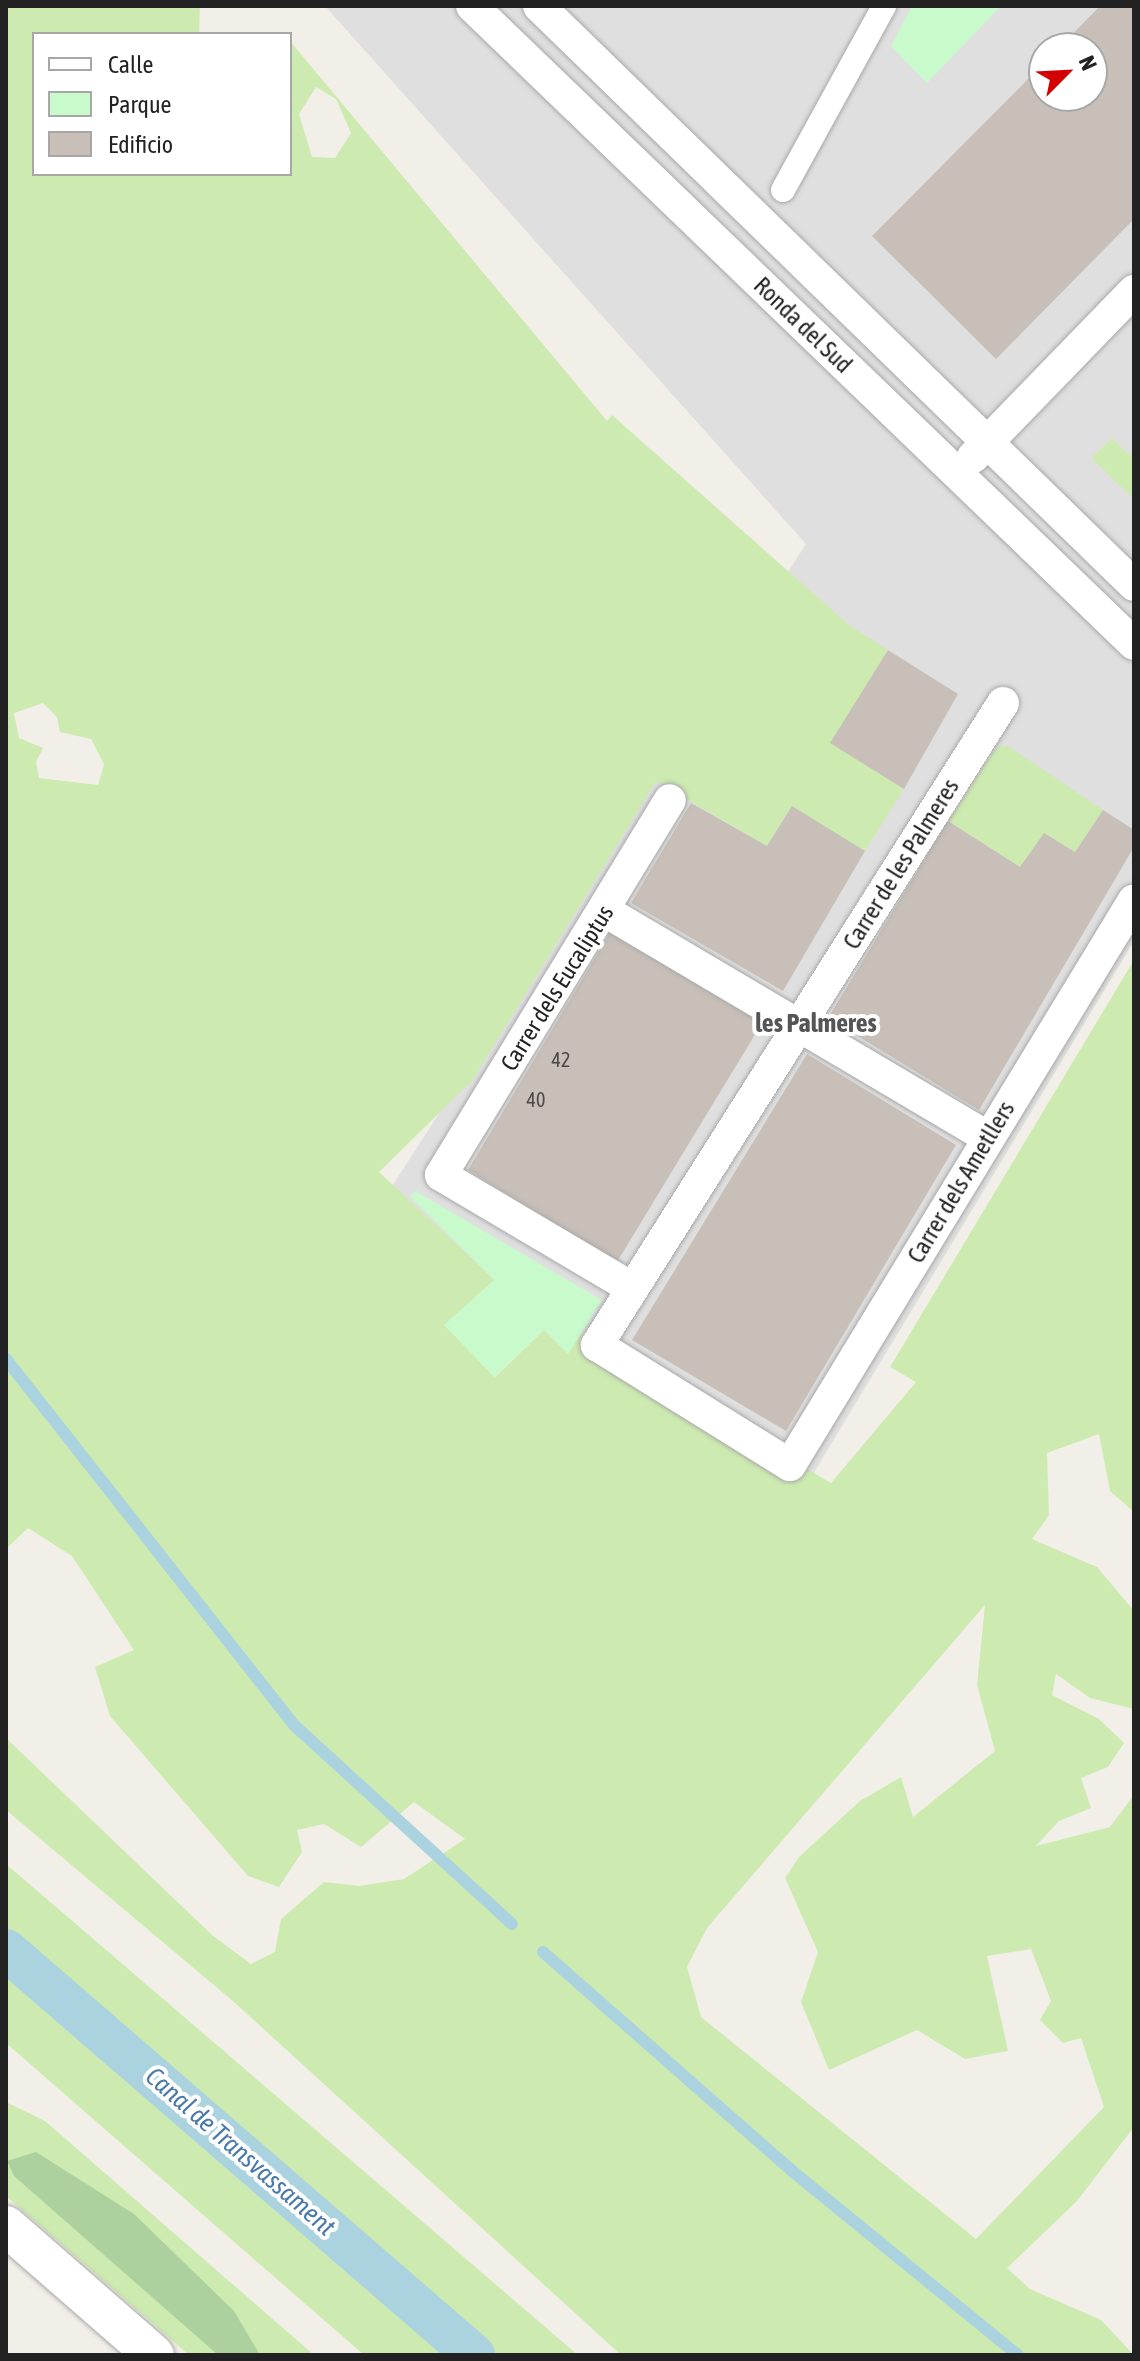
<!DOCTYPE html>
<style>
body{margin:0}
#map{position:relative;width:1140px;height:2361px;overflow:hidden;background:#f2efe9;font-family:"Asap Condensed",sans-serif}
div>[style]{position:absolute}
.residential>*{inset:0;background:#e0dfdf}
.grass>*{inset:0;background:#cdebb0}
.forest>*{inset:0;background:#add19e}
.park>*{inset:0;background:#c8facc}
.stream>*{height:12px;margin:-6px;padding:0 6px;transform-origin:6px;border-radius:6px;background:#aad3df}
.canal>*{height:42px;margin:-21px;padding:0 21px;transform-origin:21px;border-radius:21px;background:#aad3df}
.building>*{inset:0;background:#c7bfb8}
.roads{filter:drop-shadow(0 0 2px #a9a9a9) drop-shadow(0 0 2px #a9a9a9)}
.pedestrian>*{height:24px;margin:-12px;padding:0 12px;transform-origin:12px;border-radius:12px;background:#fff}
.minor>*{height:32px;margin:-16px;padding:0 16px;transform-origin:16px;border-radius:16px;background:#fff}
.tertiary>*{height:40px;margin:-20px;padding:0 20px;transform-origin:20px;border-radius:20px;background:#fff}
span{translate:-50% -50%;white-space:nowrap;text-align:center;line-height:1.15;-webkit-text-stroke:8px #fff;paint-order:stroke}
.number-label{font-size:20px;color:#4b4948}
.number-label span{-webkit-text-stroke-width:0}
.street-label{font-size:24px;color:#222}
.neighbourhood-label{font-size:26px;color:#555;font-weight:700}
.water-label{font-size:26px;color:#4a7aab;font-style:italic}
.frame{position:absolute;inset:0;border:8px solid #222;pointer-events:none}
.legend{position:absolute;left:32px;top:32px;width:260px;height:144px;box-sizing:border-box;background:#fff;border:2px solid #a7a7a7;margin:0;padding:10px 14px;list-style:none;font-size:24px;color:#222}
.legend li{display:flex;align-items:center;gap:16px;height:40px}
.legend b{width:40px;border:2px solid #a7a7a7}
.north{position:absolute;left:1028px;top:32px;width:80px;height:80px;box-sizing:border-box;background:#fff;border:2px solid #a7a7a7;border-radius:50%;rotate:66deg;font-size:22px;font-weight:700;line-height:32px;text-align:center;color:#222}
.north::after{content:'';display:block;margin:auto;width:28px;height:36px;background:#d40000;clip-path:polygon(50% 0,100% 100%,50% 72%,0 100%)}
</style>
<div id="map">
<div class="residential">
<i style="clip-path:polygon(evenodd,325px 6px,1134px 6px,1134px 941px,786px 1519px,380px 1205px,806px 544px,325px 6px,1044px 48px,1092px 48px,1092px 96px,1044px 96px,1044px 48px)"></i>
</div>
<div class="grass">
<i style="clip-path:polygon(evenodd,6px 6px,200px 6px,199px 34px,34px 34px,34px 174px,290px 174px,290px 41px,607px 421px,612px 415px,849px 625px,888px 650px,831px 743px,904px 789px,865px 851px,792px 806px,767px 846px,656px 781px,472px 1081px,379px 1172px,495px 1280px,495px 1377px,544px 1330px,568px 1353px,581px 1335px,831px 1483px,916px 1382px,890px 1367px,1134px 960px,1134px 1512px,1110px 1491px,1099px 1434px,1047px 1453px,1049px 1515px,1032px 1539px,1097px 1567px,1134px 1611px,1134px 1709px,1090px 1698px,1056px 1674px,1052px 1695px,1099px 1719px,1124px 1743px,1108px 1767px,1081px 1778px,1091px 1808px,1059px 1821px,1036px 1846px,1110px 1827px,1134px 1795px,1134px 2127px,1077px 2201px,1007px 2268px,1030px 2289px,1101px 2320px,1134px 2355px,621px 2355px,234px 2002px,6px 1810px,6px 1738px,212px 1935px,251px 1964px,275px 1952px,281px 1919px,324px 1882px,359px 1886px,404px 1879px,465px 1839px,414px 1802px,361px 1847px,324px 1824px,297px 1830px,302px 1852px,279px 1887px,248px 1876px,110px 1716px,95px 1667px,134px 1650px,72px 1556px,28px 1528px,6px 1549px,6px 6px,316px 87px,336px 99px,351px 133px,335px 158px,312px 157px,299px 114px,316px 87px,6px 6px,43px 703px,57px 717px,60px 732px,91px 739px,104px 764px,98px 785px,39px 778px,36px 762px,43px 748px,19px 738px,14px 713px,43px 703px,6px 6px,985px 1605px,977px 1685px,995px 1751px,913px 1817px,901px 1777px,860px 1801px,799px 1857px,785px 1878px,818px 1952px,801px 2002px,829px 2070px,917px 2030px,965px 2059px,1008px 2051px,987px 1956px,1031px 1949px,1051px 2001px,1040px 2020px,1063px 2043px,1081px 2038px,1104px 2107px,976px 2239px,701px 2017px,687px 1967px,707px 1928px,985px 1605px)"></i>
<i style="clip-path:polygon(1112px 438px,1134px 459px,1134px 499px,1091px 458px)"></i>
<i style="clip-path:polygon(1008px 746px,1103px 810px,1075px 852px,1044px 833px,1020px 867px,948px 821px,997px 747px)"></i>
<i style="clip-path:polygon(6px 1864px,465px 2258px,578px 2355px,364px 2355px,6px 2043px)"></i>
<i style="clip-path:polygon(6px 2102px,45px 2121px,314px 2355px,189px 2355px,6px 2196px)"></i>
</div>
<div class="forest">
<i style="clip-path:polygon(36px 2152px,134px 2214px,234px 2311px,260px 2355px,218px 2355px,14px 2176px,7px 2161px)"></i>
</div>
<div class="park">
<i style="clip-path:polygon(912px 6px,1001px 6px,927px 83px,891px 46px)"></i>
<i style="clip-path:polygon(415px 1191px,602px 1300px,568px 1354px,544px 1330px,494px 1377px,444px 1325px,494px 1280px,410px 1196px)"></i>
</div>
<div class="stream">
<i style="left:6px;top:1359px;width:466px;rotate:51.8deg"></i>
<i style="left:294px;top:1725px;width:295px;rotate:42.4deg"></i>
<i style="left:543px;top:1952px;width:330px;rotate:41.3deg"></i>
<i style="left:791px;top:2170px;width:293px;rotate:39.2deg"></i>
</div>
<div class="canal">
<i style="left:6px;top:1950px;width:619px;rotate:40.87deg"></i>
</div>
<div class="building">
<i style="clip-path:polygon(1100px 6px,1134px 6px,1134px 219px,996px 359px,872px 236px,1044px 63px,1044px 96px,1092px 96px,1092px 48px,1059px 48px)"></i>
<i style="clip-path:polygon(888px 650px,958px 694px,904px 789px,830px 743px)"></i>
<i style="clip-path:polygon(691px 803px,767px 846px,792px 806px,865px 851px,783px 991px,631px 903px)"></i>
<i style="clip-path:polygon(1103px 810px,1134px 830px,1134px 847px,979px 1110px,828px 1018px,948px 821px,1020px 867px,1044px 833px,1075px 852px)"></i>
<i style="clip-path:polygon(610px 933px,762px 1023px,617px 1262px,468px 1170px)"></i>
<i style="clip-path:polygon(807px 1054px,956px 1145px,786px 1431px,632px 1340px)"></i>
</div>
<div class="roads">
<div class="pedestrian">
<i style="left:783px;top:190px;width:210px;rotate:-61.2deg"></i>
</div>
<div class="minor">
<i style="left:472px;top:6px;width:919px;rotate:43.94deg"></i>
<i style="left:539px;top:6px;width:830px;rotate:44.22deg"></i>
<i style="left:973px;top:457px;width:231px;rotate:-45.9deg"></i>
<i style="left:1003px;top:703px;width:760px;rotate:122.31deg"></i>
<i style="left:597px;top:1345px;width:227px;rotate:31.9deg"></i>
<i style="left:790px;top:1465px;width:661px;rotate:-58.66deg"></i>
<i style="left:605px;top:911px;width:444px;rotate:30.6deg"></i>
<i style="left:632px;top:1288px;width:222px;rotate:-149.4deg"></i>
<i style="left:441px;top:1175px;width:439px;rotate:-58.6deg"></i>
</div>
<div class="tertiary">
<i style="left:6px;top:2226px;width:196px;rotate:41.1deg"></i>
</div>
</div>
<div class="number-label">
<span style="left:561px;top:1059px">42</span>
<span style="left:536px;top:1099px">40</span>
</div>
<div class="street-label">
<span style="left:803px;top:325px;rotate:44deg">Ronda del Sud</span>
<span style="left:901px;top:864px;rotate:-58deg">Carrer de les Palmeres</span>
<span style="left:557px;top:988px;rotate:-58deg">Carrer dels Eucaliptus</span>
<span style="left:961px;top:1182px;rotate:-59deg">Carrer dels Ametllers</span>
</div>
<div class="neighbourhood-label">
<span style="left:816px;top:1024px">les Palmeres</span>
</div>
<div class="water-label">
<span style="left:240px;top:2152px;rotate:41deg">Canal de Transvassament</span>
</div>
<div class="frame"></div>
<ul class="legend">
<li><b style="height:10px;background:#fff"></b>Calle</li>
<li><b style="height:22px;background:#c8facc"></b>Parque</li>
<li><b style="height:22px;background:#c7bfb8"></b>Edificio</li>
</ul>
<div class="north">N</div>
</div>
